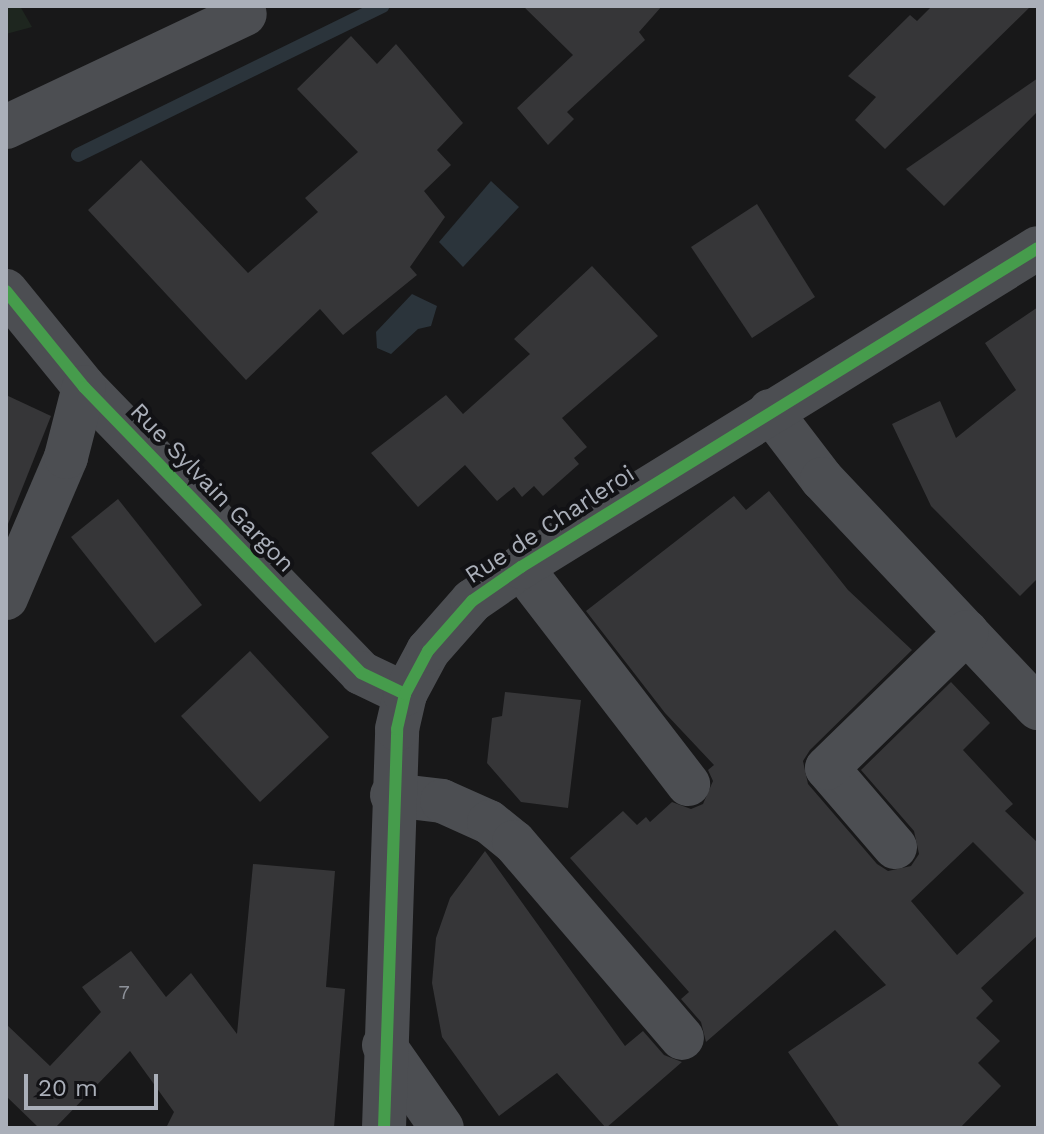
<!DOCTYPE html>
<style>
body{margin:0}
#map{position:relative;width:1044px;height:1134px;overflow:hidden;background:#181819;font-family:"Work Sans",sans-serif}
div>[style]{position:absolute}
.green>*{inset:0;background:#1e261f}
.water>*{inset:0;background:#2b343b}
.stream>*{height:14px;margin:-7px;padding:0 7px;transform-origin:7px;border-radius:7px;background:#2b343b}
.building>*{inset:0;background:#363638}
.minor>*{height:44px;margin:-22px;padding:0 22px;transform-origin:22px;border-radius:22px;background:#4c4e52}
.cycleway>*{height:12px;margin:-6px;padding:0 6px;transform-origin:6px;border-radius:6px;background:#469c4c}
span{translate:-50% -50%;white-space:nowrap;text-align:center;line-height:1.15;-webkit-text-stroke:8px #121215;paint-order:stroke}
.number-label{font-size:20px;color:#8d9199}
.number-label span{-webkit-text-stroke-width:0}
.street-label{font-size:24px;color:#aaafb9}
.frame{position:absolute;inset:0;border:8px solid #aaafb9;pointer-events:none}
.scale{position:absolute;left:24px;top:1074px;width:134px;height:36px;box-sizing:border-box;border:4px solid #aaafb9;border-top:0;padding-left:10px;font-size:24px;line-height:28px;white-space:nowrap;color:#aaafb9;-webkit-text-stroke:6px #121215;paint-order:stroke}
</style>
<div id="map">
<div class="green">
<i style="clip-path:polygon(6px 6px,20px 6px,32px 27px,6px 34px)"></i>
</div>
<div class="water">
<i style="clip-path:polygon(491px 181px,519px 207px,463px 267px,439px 242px)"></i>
<i style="clip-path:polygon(412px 294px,437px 306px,431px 326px,418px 329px,391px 354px,377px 348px,376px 332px)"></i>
</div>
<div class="stream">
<i style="left:78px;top:155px;width:339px;rotate:-26.1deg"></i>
</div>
<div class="building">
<i style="clip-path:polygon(523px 6px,662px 6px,639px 32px,645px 40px,567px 112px,574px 119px,548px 145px,517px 108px,573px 55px)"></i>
<i style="clip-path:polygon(932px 6px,1031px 6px,885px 149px,855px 120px,876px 97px,848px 76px,910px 15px,917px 21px)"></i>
<i style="clip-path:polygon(351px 36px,377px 64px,396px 44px,463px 123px,437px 150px,451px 165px,424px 191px,445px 217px,410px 267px,417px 275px,343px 335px,320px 309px,246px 380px,88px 210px,141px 160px,248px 273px,318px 212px,305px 198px,358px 152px,297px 89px)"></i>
<i style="clip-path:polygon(1038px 78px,1038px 111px,944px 206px,906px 169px)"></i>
<i style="clip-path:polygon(757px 204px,815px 297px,752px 338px,691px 247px)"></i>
<i style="clip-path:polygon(592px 266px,658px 336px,562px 418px,587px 447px,574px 458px,579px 464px,543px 496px,534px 486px,522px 497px,514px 487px,497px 501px,465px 465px,418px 507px,371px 453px,446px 395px,463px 414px,530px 354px,514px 339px)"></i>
<i style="clip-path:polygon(1038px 307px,1038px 578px,1020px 596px,931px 506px,892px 424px,940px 401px,956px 438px,1016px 390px,985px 343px)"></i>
<i style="clip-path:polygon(6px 395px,51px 416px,6px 529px)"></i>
<i style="clip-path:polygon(evenodd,769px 491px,848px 590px,912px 650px,810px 750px,803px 761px,808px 784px,877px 864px,888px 871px,911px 866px,919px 854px,914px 831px,861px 770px,951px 682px,990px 723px,963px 750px,1013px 804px,1005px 811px,1038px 843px,1038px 935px,981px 988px,993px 1001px,976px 1018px,1000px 1041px,978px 1063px,1001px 1086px,960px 1128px,840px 1128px,788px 1052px,886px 985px,835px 930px,706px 1042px,701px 1022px,681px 999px,689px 992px,570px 858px,623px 811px,637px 825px,646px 817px,650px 822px,672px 802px,691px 809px,703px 804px,713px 781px,708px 770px,714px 765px,665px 713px,586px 611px,734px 496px,746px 510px,769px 491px,973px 842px,1024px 893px,957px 955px,911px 901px,973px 842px)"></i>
<i style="clip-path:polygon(118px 499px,202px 605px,155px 643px,71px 537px)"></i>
<i style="clip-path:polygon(250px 651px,329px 737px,260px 802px,181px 716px)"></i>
<i style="clip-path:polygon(505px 692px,581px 700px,568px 808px,521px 802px,487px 763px,492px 718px,502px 716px)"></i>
<i style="clip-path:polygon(485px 851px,625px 1046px,643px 1031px,664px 1055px,682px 1062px,606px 1128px,557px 1073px,499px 1116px,442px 1037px,432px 983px,436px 938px,450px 898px)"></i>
<i style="clip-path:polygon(253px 864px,335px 871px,326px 987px,345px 989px,334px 1128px,166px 1128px,174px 1112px,130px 1051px,55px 1128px,39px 1128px,6px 1096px,6px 1024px,50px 1066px,101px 1012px,82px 987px,131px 951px,166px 997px,191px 973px,237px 1034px)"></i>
</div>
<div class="minor">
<i style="left:6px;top:127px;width:264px;rotate:-25.3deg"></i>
<i style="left:6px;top:291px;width:124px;rotate:50.9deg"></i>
<i style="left:84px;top:387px;width:398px;rotate:45.9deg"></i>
<i style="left:361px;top:673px;width:49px;rotate:25.5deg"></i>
<i style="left:770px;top:411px;width:86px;rotate:52.6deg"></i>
<i style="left:822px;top:479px;width:315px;rotate:46.7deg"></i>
<i style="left:521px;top:567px;width:274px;rotate:52.4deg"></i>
<i style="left:6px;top:598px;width:153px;rotate:-66.9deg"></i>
<i style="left:66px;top:457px;width:72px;rotate:-75.6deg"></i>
<i style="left:392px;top:795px;width:50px;rotate:6.8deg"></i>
<i style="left:442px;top:801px;width:51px;rotate:24.1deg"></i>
<i style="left:489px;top:822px;width:32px;rotate:39deg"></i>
<i style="left:514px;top:842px;width:258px;rotate:49.4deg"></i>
<i style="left:895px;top:847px;width:104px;rotate:-130.7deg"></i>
<i style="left:827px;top:768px;width:195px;rotate:-44.2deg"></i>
<i style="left:384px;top:1045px;width:101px;rotate:55.1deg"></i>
<i style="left:384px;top:1128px;width:399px;rotate:-88.1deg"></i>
<i style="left:397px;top:729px;width:36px;rotate:-77deg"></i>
<i style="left:405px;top:694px;width:49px;rotate:-61.9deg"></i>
<i style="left:428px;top:651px;width:67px;rotate:-48.7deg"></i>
<i style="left:472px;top:601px;width:60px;rotate:-34.8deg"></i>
<i style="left:521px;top:567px;width:607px;rotate:-31.68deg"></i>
</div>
<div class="cycleway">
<i style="left:6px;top:291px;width:124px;rotate:50.9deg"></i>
<i style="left:84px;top:387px;width:398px;rotate:45.9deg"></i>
<i style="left:361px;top:673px;width:49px;rotate:25.5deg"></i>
<i style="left:384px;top:1128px;width:399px;rotate:-88.1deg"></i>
<i style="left:397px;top:729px;width:36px;rotate:-77deg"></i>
<i style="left:405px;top:694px;width:49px;rotate:-61.9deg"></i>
<i style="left:428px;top:651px;width:67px;rotate:-48.7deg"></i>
<i style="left:472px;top:601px;width:60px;rotate:-34.8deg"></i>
<i style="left:521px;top:567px;width:607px;rotate:-31.68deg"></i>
</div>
<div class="number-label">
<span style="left:124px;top:992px">7</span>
</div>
<div class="street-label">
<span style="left:212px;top:488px;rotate:46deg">Rue Sylvain Gargon</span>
<span style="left:550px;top:525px;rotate:-33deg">Rue de Charleroi</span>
</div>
<div class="frame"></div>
<div class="scale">20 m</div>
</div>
